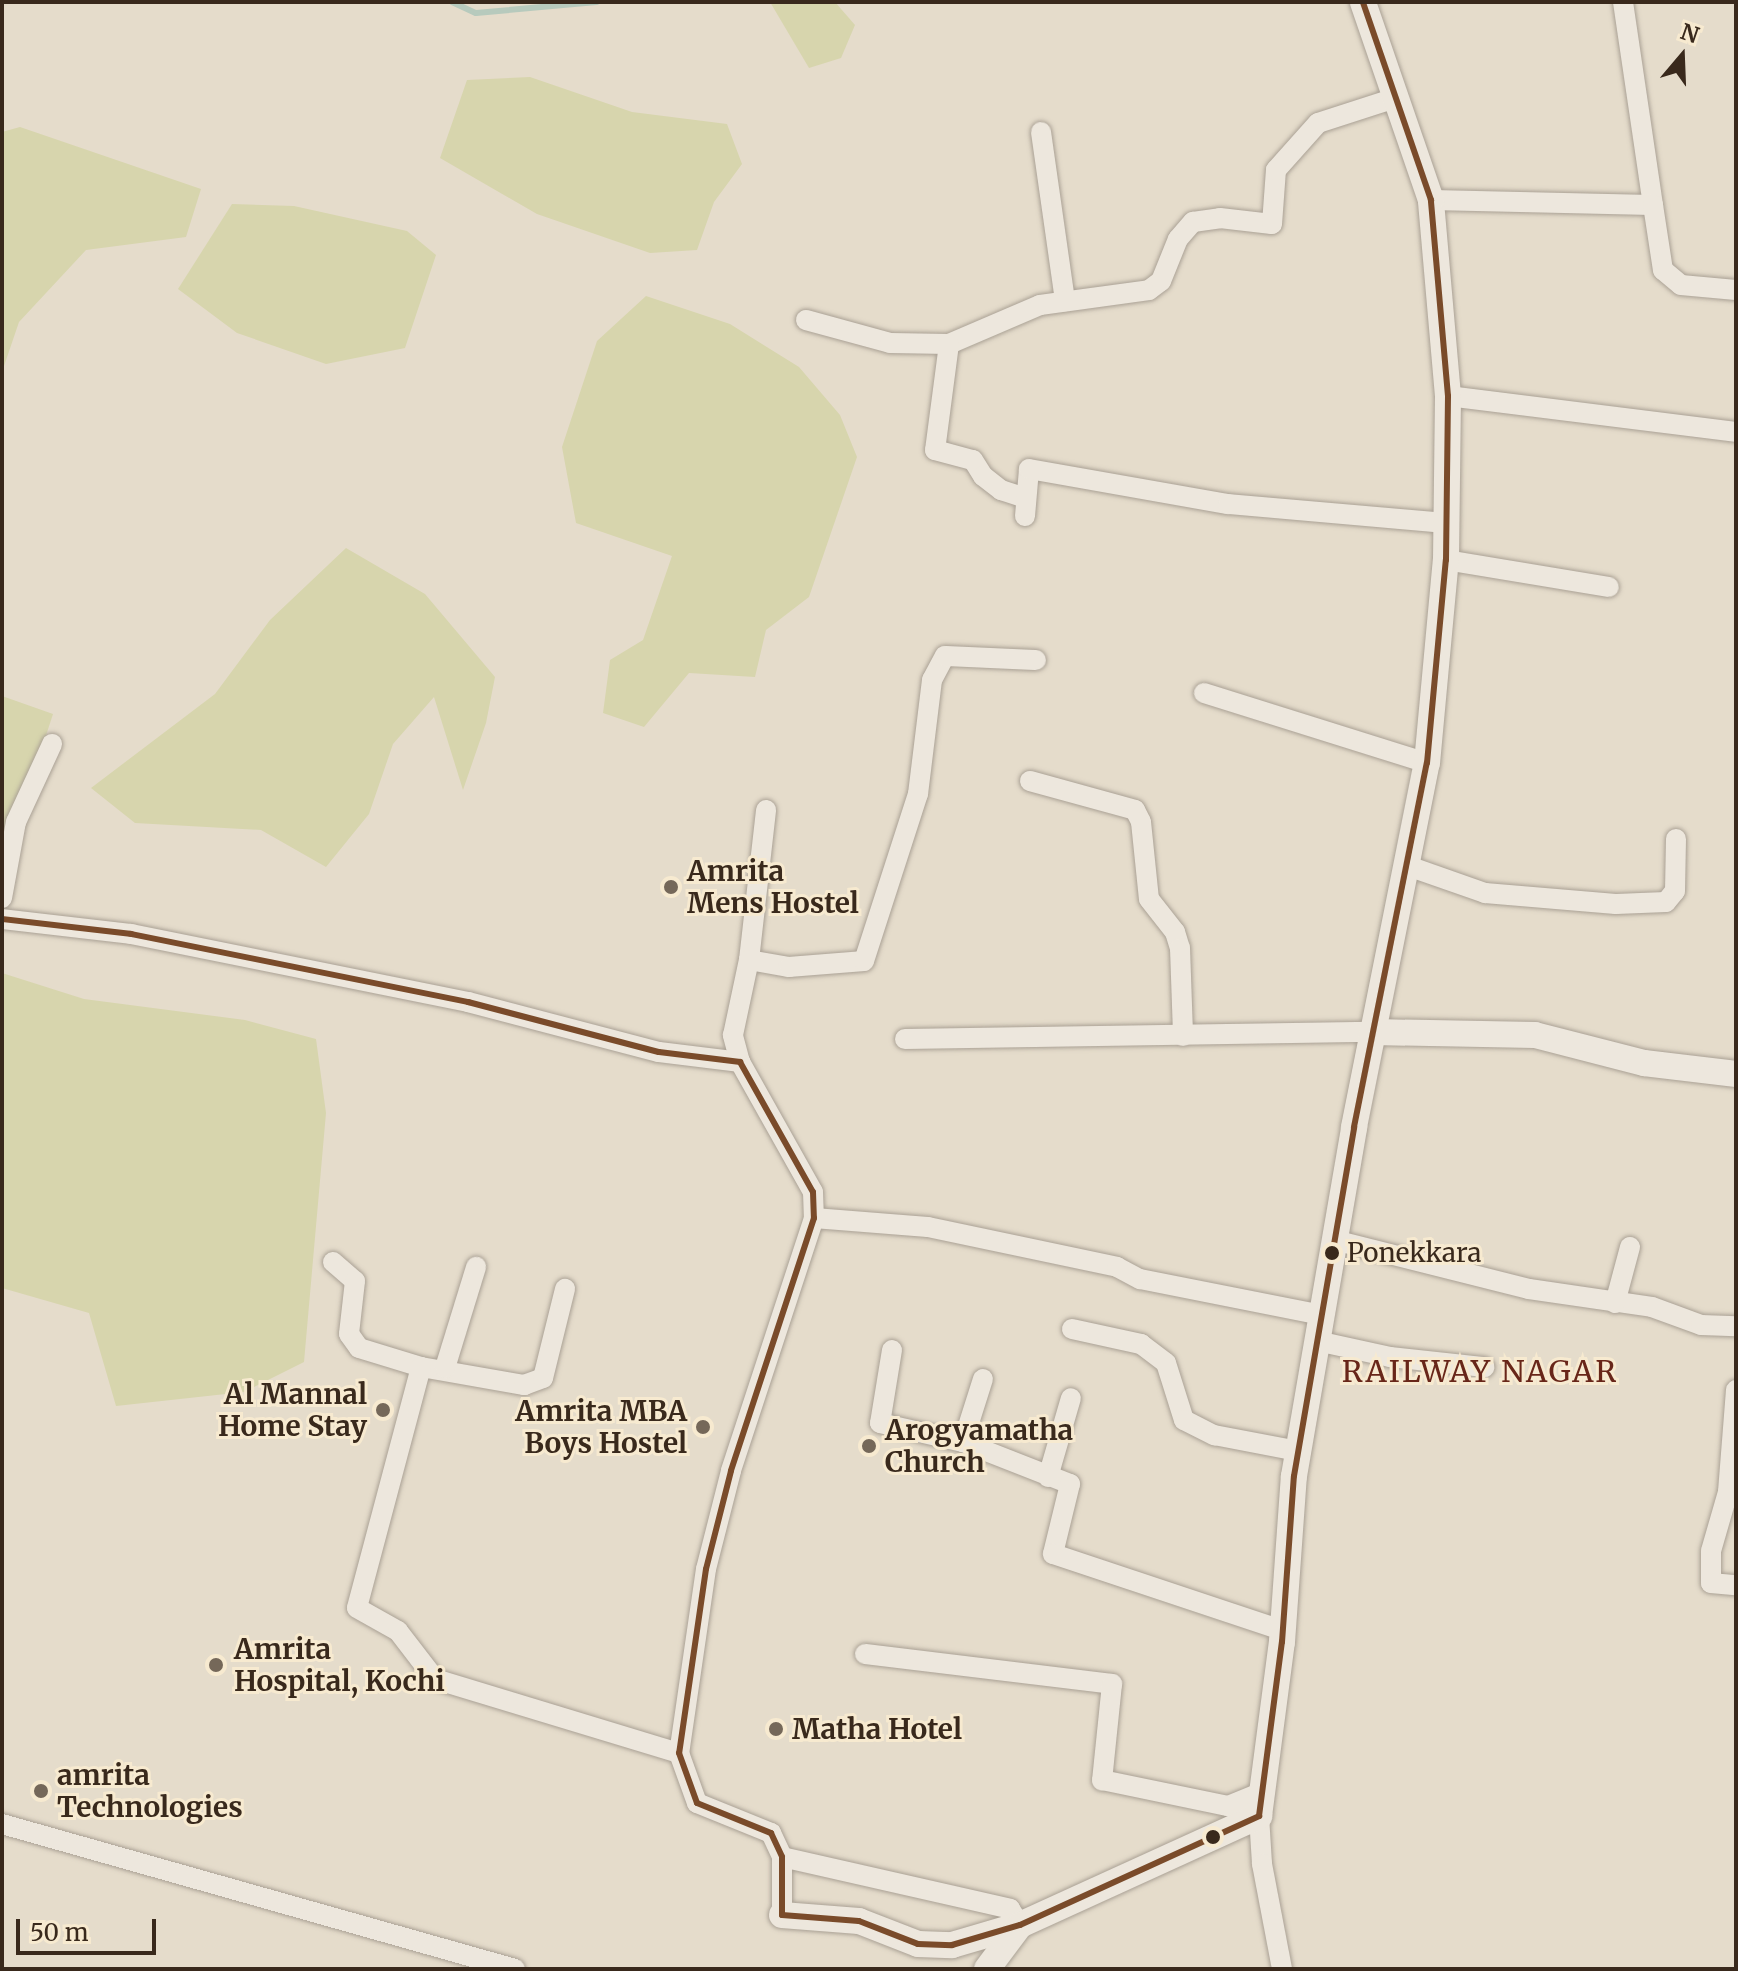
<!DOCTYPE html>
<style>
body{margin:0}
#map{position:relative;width:1738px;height:1971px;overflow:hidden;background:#e5dccb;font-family:Merriweather,serif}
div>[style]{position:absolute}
.green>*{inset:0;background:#d7d5ad}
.stream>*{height:6px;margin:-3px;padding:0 3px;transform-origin:3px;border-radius:3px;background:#b7cabd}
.roads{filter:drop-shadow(0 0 2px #aaa195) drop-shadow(0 0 2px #aaa195)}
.minor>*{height:20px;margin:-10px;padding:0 10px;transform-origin:10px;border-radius:10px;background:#ede7dd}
.tertiary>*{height:26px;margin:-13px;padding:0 13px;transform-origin:13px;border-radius:13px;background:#ede7dd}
.bus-1>*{height:6px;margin:-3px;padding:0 3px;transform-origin:3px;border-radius:3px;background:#7a4b2a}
.dots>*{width:22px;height:22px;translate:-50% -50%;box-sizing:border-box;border:4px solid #f7ead0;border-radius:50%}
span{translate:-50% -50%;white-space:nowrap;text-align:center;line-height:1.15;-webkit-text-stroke:6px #f7ead0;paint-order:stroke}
.bus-label{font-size:26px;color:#39291c}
.left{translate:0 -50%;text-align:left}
.poi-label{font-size:28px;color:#39291c;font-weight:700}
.right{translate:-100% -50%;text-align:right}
.neighbourhood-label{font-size:30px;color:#682619;letter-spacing:2px}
.frame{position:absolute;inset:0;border:4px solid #39291c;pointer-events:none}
.north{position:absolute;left:1642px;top:16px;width:80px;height:80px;-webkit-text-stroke:6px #f7ead0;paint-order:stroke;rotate:19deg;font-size:22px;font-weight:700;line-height:32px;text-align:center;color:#39291c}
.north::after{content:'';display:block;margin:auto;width:28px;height:36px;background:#39291c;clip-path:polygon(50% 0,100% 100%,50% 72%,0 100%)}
.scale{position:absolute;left:16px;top:1919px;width:140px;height:36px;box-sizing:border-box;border:4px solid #39291c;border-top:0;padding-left:10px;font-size:24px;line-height:28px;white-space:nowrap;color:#39291c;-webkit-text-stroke:6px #f7ead0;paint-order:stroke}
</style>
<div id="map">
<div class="green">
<i style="clip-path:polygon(770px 2px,835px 2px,855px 25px,841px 58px,809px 68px)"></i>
<i style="clip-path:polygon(530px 77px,632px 112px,727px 124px,742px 164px,714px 202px,697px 250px,650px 253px,537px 214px,440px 158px,467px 80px)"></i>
<i style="clip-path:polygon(20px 127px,201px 189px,186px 237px,86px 250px,19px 322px,2px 372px,2px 132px)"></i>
<i style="clip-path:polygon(232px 204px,294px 206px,407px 231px,436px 255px,405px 348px,326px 364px,237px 333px,178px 289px)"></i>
<i style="clip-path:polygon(646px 296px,730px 324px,799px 367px,840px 415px,857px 457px,809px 597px,766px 630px,755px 677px,689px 673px,644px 727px,603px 713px,610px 660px,643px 640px,672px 556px,576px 523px,562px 447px,597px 341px)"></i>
<i style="clip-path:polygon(346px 548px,425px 594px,495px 677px,486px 723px,463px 790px,434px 697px,393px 744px,369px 814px,326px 867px,261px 830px,135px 823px,91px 788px,215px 694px,270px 620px)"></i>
<i style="clip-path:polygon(2px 696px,53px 714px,2px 870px)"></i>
<i style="clip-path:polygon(2px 973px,84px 999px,245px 1020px,316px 1039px,326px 1113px,304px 1362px,244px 1392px,116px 1406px,89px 1313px,2px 1288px)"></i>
</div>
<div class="stream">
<i style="left:452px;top:2px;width:26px;rotate:25deg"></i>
<i style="left:476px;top:13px;width:121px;rotate:-5.2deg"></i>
</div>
<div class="roads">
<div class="minor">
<i style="left:1623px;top:2px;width:205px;rotate:81.6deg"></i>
<i style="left:1041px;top:132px;width:171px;rotate:81.9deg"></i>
<i style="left:1431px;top:200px;width:222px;rotate:1.3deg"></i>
<i style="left:1653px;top:205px;width:66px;rotate:81.3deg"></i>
<i style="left:1663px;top:270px;width:23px;rotate:40deg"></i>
<i style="left:1681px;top:285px;width:55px;rotate:5.2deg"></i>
<i style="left:806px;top:320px;width:87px;rotate:15.3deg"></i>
<i style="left:890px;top:343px;width:59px;rotate:1deg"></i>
<i style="left:949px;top:344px;width:99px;rotate:-23.2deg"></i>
<i style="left:1040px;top:305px;width:110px;rotate:-7.8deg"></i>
<i style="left:1149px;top:290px;width:15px;rotate:-37deg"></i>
<i style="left:1161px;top:281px;width:45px;rotate:-68deg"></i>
<i style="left:1178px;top:239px;width:23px;rotate:-49deg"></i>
<i style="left:1193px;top:222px;width:27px;rotate:-8deg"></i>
<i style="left:1220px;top:218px;width:52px;rotate:6.6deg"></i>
<i style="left:1272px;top:224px;width:54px;rotate:-85.8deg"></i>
<i style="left:1276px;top:170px;width:63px;rotate:-48.2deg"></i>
<i style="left:1318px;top:123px;width:78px;rotate:-18deg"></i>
<i style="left:949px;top:344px;width:107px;rotate:97.5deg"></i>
<i style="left:935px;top:450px;width:39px;rotate:15deg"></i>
<i style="left:973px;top:460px;width:19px;rotate:58deg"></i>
<i style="left:983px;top:476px;width:23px;rotate:38deg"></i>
<i style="left:1001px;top:490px;width:25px;rotate:18deg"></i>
<i style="left:1448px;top:396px;width:290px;rotate:7.1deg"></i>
<i style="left:1025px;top:516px;width:47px;rotate:-85.1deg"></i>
<i style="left:1029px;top:469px;width:202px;rotate:10deg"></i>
<i style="left:1228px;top:504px;width:220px;rotate:5deg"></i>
<i style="left:1446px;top:560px;width:165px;rotate:9.4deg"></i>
<i style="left:1204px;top:693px;width:234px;rotate:17.4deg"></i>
<i style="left:1030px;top:781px;width:109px;rotate:15.4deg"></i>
<i style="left:1135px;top:810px;width:13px;rotate:63deg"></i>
<i style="left:1141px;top:822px;width:77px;rotate:84.1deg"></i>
<i style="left:1149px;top:899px;width:42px;rotate:51.8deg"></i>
<i style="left:1175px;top:932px;width:17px;rotate:73deg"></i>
<i style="left:1180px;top:948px;width:88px;rotate:88deg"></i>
<i style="left:1408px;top:866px;width:82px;rotate:19.3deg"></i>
<i style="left:1485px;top:893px;width:131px;rotate:4.8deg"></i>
<i style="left:1616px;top:904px;width:50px;rotate:-2.3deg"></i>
<i style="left:1666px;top:902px;width:14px;rotate:-51deg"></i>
<i style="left:1675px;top:891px;width:52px;rotate:-88.9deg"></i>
<i style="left:2px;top:898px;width:77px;rotate:-79.6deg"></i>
<i style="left:16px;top:822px;width:86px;rotate:-65.2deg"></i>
<i style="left:2px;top:919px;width:130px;rotate:6.6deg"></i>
<i style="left:131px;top:934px;width:344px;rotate:11.4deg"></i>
<i style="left:468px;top:1002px;width:197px;rotate:14.7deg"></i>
<i style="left:659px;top:1052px;width:82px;rotate:7deg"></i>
<i style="left:740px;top:1062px;width:149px;rotate:60.7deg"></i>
<i style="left:813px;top:1192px;width:26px;rotate:88deg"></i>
<i style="left:814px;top:1218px;width:266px;rotate:108.2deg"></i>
<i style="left:731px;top:1471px;width:101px;rotate:104.3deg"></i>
<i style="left:706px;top:1569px;width:186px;rotate:98.3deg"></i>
<i style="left:679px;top:1753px;width:53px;rotate:70.2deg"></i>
<i style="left:697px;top:1803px;width:80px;rotate:22.1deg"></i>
<i style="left:771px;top:1833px;width:26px;rotate:65deg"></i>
<i style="left:782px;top:1857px;width:58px;rotate:90deg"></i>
<i style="left:749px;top:960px;width:151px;rotate:-83.5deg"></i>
<i style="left:905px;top:1039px;width:468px;rotate:-0.9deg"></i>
<i style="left:740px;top:1062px;width:28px;rotate:-105deg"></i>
<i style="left:733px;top:1035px;width:77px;rotate:-78deg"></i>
<i style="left:749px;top:960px;width:41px;rotate:9.9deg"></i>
<i style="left:789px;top:967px;width:75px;rotate:-4.6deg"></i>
<i style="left:864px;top:961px;width:176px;rotate:-72.1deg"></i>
<i style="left:918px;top:794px;width:115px;rotate:-83deg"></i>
<i style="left:932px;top:680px;width:27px;rotate:-62deg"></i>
<i style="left:945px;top:656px;width:91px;rotate:2.5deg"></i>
<i style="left:814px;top:1218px;width:114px;rotate:4.5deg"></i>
<i style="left:928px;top:1227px;width:193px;rotate:11.9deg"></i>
<i style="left:1117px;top:1267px;width:26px;rotate:28deg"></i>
<i style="left:1140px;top:1279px;width:186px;rotate:11.2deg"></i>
<i style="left:1334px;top:1240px;width:201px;rotate:14.1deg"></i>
<i style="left:1529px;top:1289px;width:124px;rotate:8.3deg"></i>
<i style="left:1652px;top:1307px;width:52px;rotate:20.2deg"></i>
<i style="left:1701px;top:1325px;width:35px;rotate:2deg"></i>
<i style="left:333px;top:1262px;width:29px;rotate:41deg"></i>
<i style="left:355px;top:1281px;width:53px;rotate:96.5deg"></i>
<i style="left:349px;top:1334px;width:17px;rotate:54deg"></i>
<i style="left:359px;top:1348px;width:65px;rotate:17deg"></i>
<i style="left:421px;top:1367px;width:105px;rotate:9.9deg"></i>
<i style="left:524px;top:1385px;width:20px;rotate:-20deg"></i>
<i style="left:543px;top:1378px;width:92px;rotate:-76.1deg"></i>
<i style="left:1615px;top:1303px;width:58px;rotate:-75deg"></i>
<i style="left:1072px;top:1329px;width:71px;rotate:12.3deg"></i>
<i style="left:1141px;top:1344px;width:31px;rotate:37deg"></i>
<i style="left:1166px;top:1363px;width:60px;rotate:72.5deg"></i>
<i style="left:1184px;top:1420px;width:34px;rotate:27deg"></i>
<i style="left:1214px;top:1435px;width:86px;rotate:10.8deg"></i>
<i style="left:1317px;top:1341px;width:75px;rotate:12.4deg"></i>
<i style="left:1390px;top:1357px;width:95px;rotate:6.1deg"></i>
<i style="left:892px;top:1350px;width:74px;rotate:99.3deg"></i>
<i style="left:880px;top:1423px;width:85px;rotate:12.9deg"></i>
<i style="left:963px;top:1442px;width:115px;rotate:21.4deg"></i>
<i style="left:1070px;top:1484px;width:72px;rotate:103.7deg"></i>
<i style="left:1053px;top:1554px;width:241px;rotate:18.4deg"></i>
<i style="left:421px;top:1367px;width:249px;rotate:104.9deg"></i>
<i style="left:357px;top:1608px;width:47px;rotate:29.3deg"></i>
<i style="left:398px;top:1631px;width:61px;rotate:52.4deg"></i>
<i style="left:435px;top:1679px;width:255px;rotate:16.9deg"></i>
<i style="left:445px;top:1368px;width:106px;rotate:-72.9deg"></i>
<i style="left:1736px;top:1390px;width:102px;rotate:94.5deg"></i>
<i style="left:1728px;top:1492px;width:61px;rotate:106.1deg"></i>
<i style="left:1711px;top:1551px;width:32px;rotate:90deg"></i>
<i style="left:1711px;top:1583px;width:25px;rotate:5deg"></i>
<i style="left:963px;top:1442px;width:66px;rotate:-72.4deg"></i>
<i style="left:1048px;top:1477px;width:82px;rotate:-73.8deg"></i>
<i style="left:865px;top:1654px;width:249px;rotate:6.9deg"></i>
<i style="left:1112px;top:1684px;width:97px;rotate:95.9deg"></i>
<i style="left:1102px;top:1780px;width:129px;rotate:11.7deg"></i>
<i style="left:1228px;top:1806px;width:35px;rotate:-22deg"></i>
<i style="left:1259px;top:1816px;width:48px;rotate:86.4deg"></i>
<i style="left:1262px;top:1864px;width:107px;rotate:79.2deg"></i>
<i style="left:2px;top:1824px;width:533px;rotate:15.78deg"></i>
<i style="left:782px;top:1857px;width:234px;rotate:12.8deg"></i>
<i style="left:1010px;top:1909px;width:19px;rotate:58deg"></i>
</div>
<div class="tertiary">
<i style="left:1373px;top:1032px;width:162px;rotate:1.1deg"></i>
<i style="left:1535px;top:1035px;width:113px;rotate:14.4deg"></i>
<i style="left:1644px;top:1063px;width:93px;rotate:6.8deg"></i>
<i style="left:782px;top:1915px;width:77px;rotate:4.5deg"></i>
<i style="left:859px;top:1921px;width:63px;rotate:21.3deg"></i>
<i style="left:918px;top:1944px;width:34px;rotate:2deg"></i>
<i style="left:952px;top:1945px;width:71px;rotate:-16.4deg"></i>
<i style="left:1020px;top:1925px;width:263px;rotate:-24.5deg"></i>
<i style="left:1259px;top:1816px;width:176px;rotate:-82.5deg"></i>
<i style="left:1282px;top:1642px;width:166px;rotate:-85.9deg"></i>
<i style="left:1294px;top:1476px;width:354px;rotate:-80.2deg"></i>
<i style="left:1354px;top:1127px;width:371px;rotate:-78.7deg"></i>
<i style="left:1427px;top:763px;width:204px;rotate:-84.7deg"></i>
<i style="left:1446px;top:560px;width:164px;rotate:-89.3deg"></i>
<i style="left:1448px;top:396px;width:197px;rotate:-95deg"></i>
<i style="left:1431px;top:200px;width:209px;rotate:-109deg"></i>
<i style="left:987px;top:1969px;width:55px;rotate:-53.1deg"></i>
</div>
</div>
<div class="bus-1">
<i style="left:2px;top:919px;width:130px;rotate:6.6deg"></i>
<i style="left:131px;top:934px;width:344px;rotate:11.4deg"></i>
<i style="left:468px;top:1002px;width:197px;rotate:14.7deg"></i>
<i style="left:659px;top:1052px;width:82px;rotate:7deg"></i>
<i style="left:740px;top:1062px;width:149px;rotate:60.7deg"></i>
<i style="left:813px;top:1192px;width:26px;rotate:88deg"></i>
<i style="left:814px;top:1218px;width:266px;rotate:108.2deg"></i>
<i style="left:731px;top:1471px;width:101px;rotate:104.3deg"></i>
<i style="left:706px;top:1569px;width:186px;rotate:98.3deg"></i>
<i style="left:679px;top:1753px;width:53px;rotate:70.2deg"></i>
<i style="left:697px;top:1803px;width:80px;rotate:22.1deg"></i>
<i style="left:771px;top:1833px;width:26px;rotate:65deg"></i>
<i style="left:782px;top:1857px;width:58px;rotate:90deg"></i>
<i style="left:782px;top:1915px;width:77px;rotate:4.5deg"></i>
<i style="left:859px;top:1921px;width:63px;rotate:21.3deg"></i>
<i style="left:918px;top:1944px;width:34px;rotate:2deg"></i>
<i style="left:952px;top:1945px;width:71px;rotate:-16.4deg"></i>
<i style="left:1020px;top:1925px;width:263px;rotate:-24.5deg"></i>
<i style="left:1259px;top:1816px;width:176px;rotate:-82.5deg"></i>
<i style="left:1282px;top:1642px;width:166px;rotate:-85.9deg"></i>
<i style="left:1294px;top:1476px;width:354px;rotate:-80.2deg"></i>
<i style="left:1354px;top:1127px;width:371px;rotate:-78.7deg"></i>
<i style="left:1427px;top:763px;width:204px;rotate:-84.7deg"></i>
<i style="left:1446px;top:560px;width:164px;rotate:-89.3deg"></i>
<i style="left:1448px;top:396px;width:197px;rotate:-95deg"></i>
<i style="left:1431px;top:200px;width:209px;rotate:-109deg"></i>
</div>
<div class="dots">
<i style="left:671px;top:887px;background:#756859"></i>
<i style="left:1332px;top:1253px;background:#39291c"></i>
<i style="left:383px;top:1410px;background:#756859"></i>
<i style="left:703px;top:1427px;background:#756859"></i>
<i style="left:869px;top:1446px;background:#756859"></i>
<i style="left:216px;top:1665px;background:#756859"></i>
<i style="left:776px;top:1729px;background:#756859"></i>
<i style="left:41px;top:1791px;background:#756859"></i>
<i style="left:1213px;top:1837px;background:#39291c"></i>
</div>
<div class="bus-label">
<span class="left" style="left:1347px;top:1253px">Ponekkara</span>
</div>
<div class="poi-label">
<span class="left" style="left:687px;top:887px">Amrita<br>Mens Hostel</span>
<span class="right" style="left:367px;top:1410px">Al Mannal<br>Home Stay</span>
<span class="right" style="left:687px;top:1427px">Amrita MBA<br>Boys Hostel</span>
<span class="left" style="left:885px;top:1446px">Arogyamatha<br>Church</span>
<span class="left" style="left:234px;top:1665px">Amrita<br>Hospital, Kochi</span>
<span class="left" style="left:792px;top:1729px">Matha Hotel</span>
<span class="left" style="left:57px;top:1791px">amrita<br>Technologies</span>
</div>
<div class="neighbourhood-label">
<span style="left:1480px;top:1371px">RAILWAY NAGAR</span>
</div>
<div class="frame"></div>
<div class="north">N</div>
<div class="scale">50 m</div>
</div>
